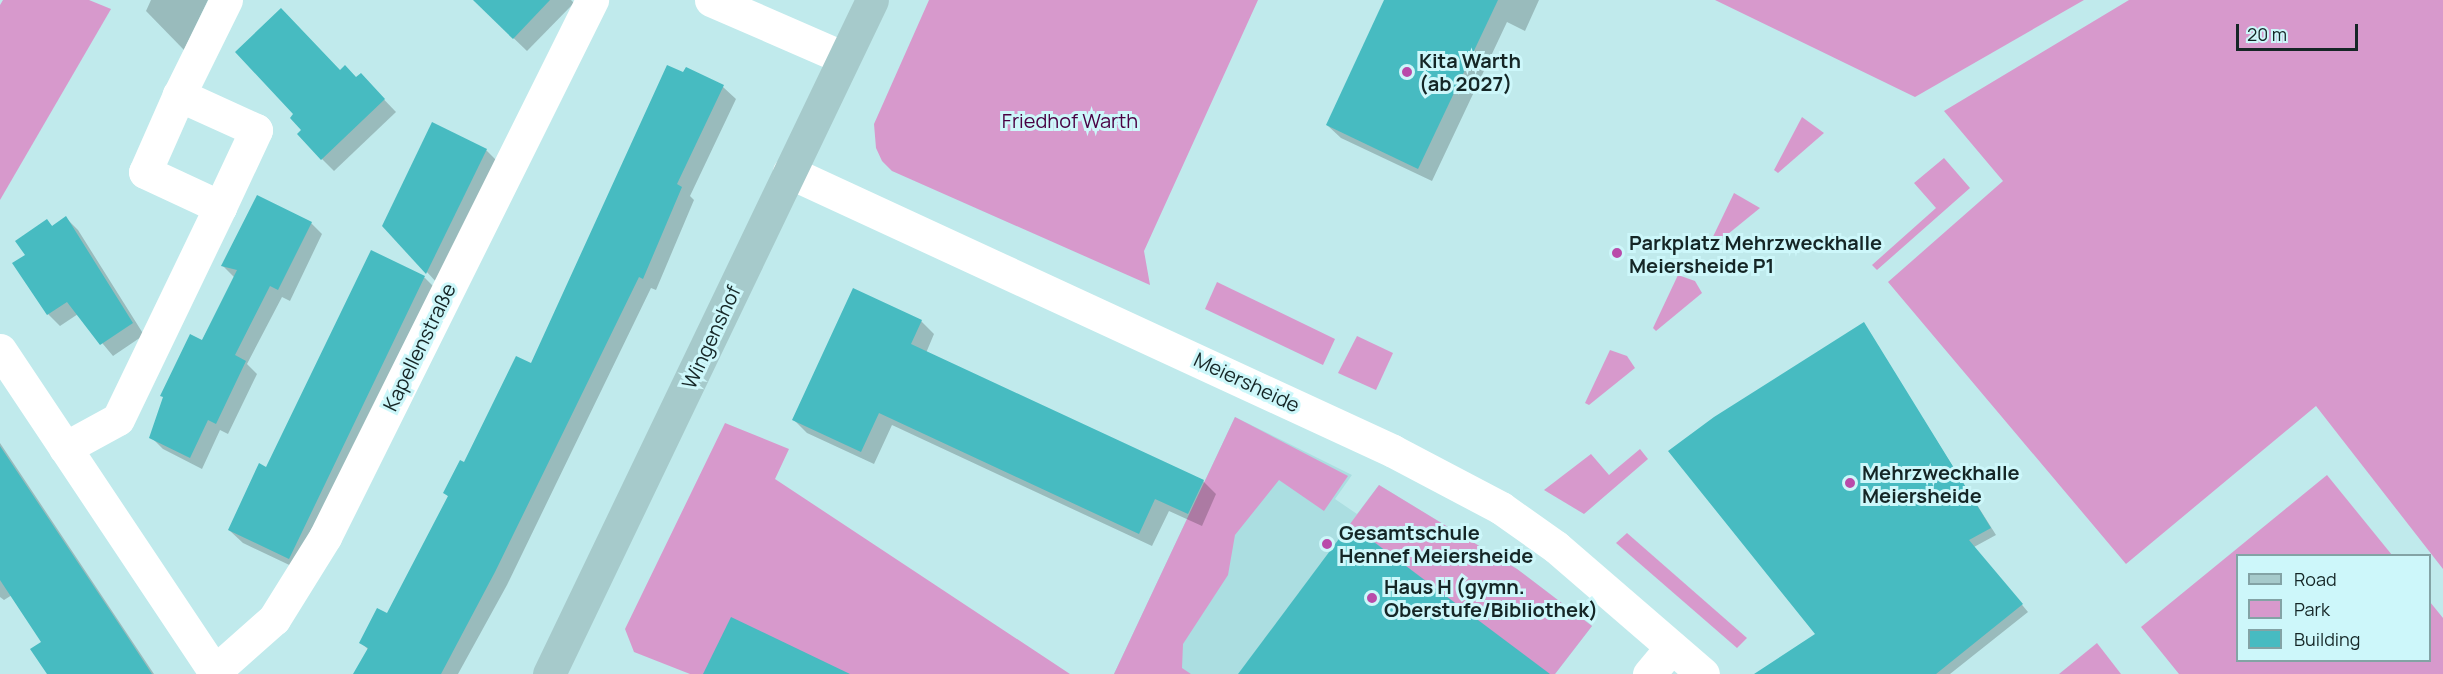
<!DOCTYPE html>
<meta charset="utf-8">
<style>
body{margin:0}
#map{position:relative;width:2443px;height:674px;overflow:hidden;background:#c0eaec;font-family:Manrope,sans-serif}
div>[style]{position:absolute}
.built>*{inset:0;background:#abdee1}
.green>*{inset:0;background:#d799cc}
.shadow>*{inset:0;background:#0003}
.building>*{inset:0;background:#47bbc1}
.street>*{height:33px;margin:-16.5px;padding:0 16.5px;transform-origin:16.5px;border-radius:16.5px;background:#fff}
.secondary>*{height:33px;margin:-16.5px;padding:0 16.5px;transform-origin:16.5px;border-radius:16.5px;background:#a6cacb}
.dots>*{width:16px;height:16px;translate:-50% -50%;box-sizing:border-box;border:3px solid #cdf7fa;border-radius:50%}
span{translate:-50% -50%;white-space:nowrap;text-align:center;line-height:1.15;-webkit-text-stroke:6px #cdf7fa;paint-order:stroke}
.poi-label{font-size:20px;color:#152626;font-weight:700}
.left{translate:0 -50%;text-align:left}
.park-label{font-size:20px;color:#4a0043}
.street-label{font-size:20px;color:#152626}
.legend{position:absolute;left:2236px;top:554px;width:195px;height:108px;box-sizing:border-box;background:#cdf7fa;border:2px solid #83a3a5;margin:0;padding:8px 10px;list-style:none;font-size:18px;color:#152626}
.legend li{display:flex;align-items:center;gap:12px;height:30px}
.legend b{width:30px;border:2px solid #83a3a5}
.scale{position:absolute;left:2236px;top:24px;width:122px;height:27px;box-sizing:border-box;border:3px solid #152626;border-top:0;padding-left:8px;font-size:18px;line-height:21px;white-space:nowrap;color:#152626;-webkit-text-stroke:4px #cdf7fa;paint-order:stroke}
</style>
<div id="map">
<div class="built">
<i style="clip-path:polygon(1235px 417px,1352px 475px,1335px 499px,1357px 514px,1379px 485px,1517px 569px,1592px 626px,1555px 674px,1114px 674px)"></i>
</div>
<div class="green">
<i style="clip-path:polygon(3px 0,89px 0,111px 9px,0 200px,0 5px)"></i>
<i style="clip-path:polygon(929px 0,1258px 0,1144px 251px,1150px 285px,892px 171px,882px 161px,876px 148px,874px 124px)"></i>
<i style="clip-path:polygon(1715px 0,2084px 0,1915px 97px)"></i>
<i style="clip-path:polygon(2129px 0,2443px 0,2443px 569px,2316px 406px,2126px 564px,1888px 282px,2003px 181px,1944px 111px)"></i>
<i style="clip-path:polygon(1802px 117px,1824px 133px,1778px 173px,1774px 170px)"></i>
<i style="clip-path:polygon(1944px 158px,1970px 188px,1877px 270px,1872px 265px,1936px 208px,1914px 183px)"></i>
<i style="clip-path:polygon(1734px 193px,1760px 208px,1712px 247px,1709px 245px)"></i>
<i style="clip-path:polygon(1678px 275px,1695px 281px,1702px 293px,1656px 331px,1653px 328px)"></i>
<i style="clip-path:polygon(1217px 282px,1335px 339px,1323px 365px,1205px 309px)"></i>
<i style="clip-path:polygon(1357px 336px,1393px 353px,1376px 390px,1338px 373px)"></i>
<i style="clip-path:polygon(1610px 350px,1627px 356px,1635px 368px,1589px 405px,1585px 403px)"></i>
<i style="clip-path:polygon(1235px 417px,1348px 476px,1324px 511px,1279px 480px,1235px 535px,1228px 575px,1183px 644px,1182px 668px,1191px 674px,1114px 674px)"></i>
<i style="clip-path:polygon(725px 423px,789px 449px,775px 479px,1070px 674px,690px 674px,634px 652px,625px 629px)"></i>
<i style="clip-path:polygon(1640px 449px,1648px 459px,1584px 514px,1544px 490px,1591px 454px,1609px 475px)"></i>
<i style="clip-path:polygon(2327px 475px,2392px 555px,2238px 556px,2238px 660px,2430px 660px,2430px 602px,2443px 618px,2443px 674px,2179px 674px,2141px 627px)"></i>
<i style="clip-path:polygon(1379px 485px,1517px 569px,1592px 626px,1555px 674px,1547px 674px,1350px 524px)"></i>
<i style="clip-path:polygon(1627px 533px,1747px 638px,1737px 648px,1616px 543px)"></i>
<i style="clip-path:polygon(2097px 643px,2121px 674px,2059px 674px)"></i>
</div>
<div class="shadow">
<i style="clip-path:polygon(151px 0,208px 0,184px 50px,146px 11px)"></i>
<i style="clip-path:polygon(474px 0,571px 0,574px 3px,527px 51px)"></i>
<i style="clip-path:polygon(1386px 0,1539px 0,1525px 31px,1507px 22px,1432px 181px,1341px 138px,1327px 125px)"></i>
<i style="clip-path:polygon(687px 69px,723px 87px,736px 99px,690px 196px,694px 200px,656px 290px,651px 288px,507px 585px,458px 674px,355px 674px,369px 650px,361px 643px,388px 615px,449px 497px,445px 493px,531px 365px)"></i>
<i style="clip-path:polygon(340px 72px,373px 88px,396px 112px,334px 171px,322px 159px)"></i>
<i style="clip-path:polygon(486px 150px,498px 162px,439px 285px,384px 226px)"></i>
<i style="clip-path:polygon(66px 218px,78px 230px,144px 335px,113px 356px,78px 314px,60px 326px,48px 314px,27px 255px,47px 221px,53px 227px)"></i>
<i style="clip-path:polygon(311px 223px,322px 234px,290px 301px,282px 297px,247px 364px,257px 374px,228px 434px,220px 430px,202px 469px,163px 449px,151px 437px,235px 278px,223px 266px)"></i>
<i style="clip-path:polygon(372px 252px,425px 278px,438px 291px,302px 571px,243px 543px,229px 530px,267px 469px)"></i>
<i style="clip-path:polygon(921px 321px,934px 334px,926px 353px,1203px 481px,1216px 494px,1202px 526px,1169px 511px,1152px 546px,892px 425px,874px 464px,807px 433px,794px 420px)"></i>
<i style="clip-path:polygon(1863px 324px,1996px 535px,1974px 547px,2028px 612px,1950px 674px,1792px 674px,1818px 634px)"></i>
<i style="clip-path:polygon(0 443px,154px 674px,49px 674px,43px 643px,12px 595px,4px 600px,0 597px)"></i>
</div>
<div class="building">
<i style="clip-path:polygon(473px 0,550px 0,513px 39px)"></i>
<i style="clip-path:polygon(1384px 0,1498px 0,1418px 169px,1326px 125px)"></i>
<i style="clip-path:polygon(281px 8px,340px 70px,345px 65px,356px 77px,361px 73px,385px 99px,321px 160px,297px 134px,301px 130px,290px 118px,293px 114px,235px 52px)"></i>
<i style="clip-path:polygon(667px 65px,683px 72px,686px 67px,724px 85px,677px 184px,682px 187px,643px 279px,639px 277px,495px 572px,441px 674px,353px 674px,368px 648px,359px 643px,377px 608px,387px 613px,448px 496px,443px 493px,460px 460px,464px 462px,516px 356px,531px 363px)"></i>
<i style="clip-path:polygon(432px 122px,487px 149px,426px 274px,382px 226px)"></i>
<i style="clip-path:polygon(257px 195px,312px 222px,278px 290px,270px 286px,235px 355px,246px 361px,216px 424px,208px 420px,190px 458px,149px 438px,163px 397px,160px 396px,190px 334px,202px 340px,237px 270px,221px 266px)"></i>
<i style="clip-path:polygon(66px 216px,133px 323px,100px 345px,67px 302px,47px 315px,12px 263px,25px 255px,15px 241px,47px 219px,52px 226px)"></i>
<i style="clip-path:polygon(371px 250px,425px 276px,289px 559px,228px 530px,259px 463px,266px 467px)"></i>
<i style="clip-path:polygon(853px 288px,922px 320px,911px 344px,1204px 480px,1188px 514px,1155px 499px,1139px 534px,879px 413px,861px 452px,792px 420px)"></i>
<i style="clip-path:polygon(1864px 322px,1991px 528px,1969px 540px,2023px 604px,1936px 674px,1754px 674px,1815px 634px,1668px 451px,1714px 417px)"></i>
<i style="clip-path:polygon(0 446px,119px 624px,152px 674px,47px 674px,30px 649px,41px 642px,0 580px)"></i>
<i style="clip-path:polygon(1350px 524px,1550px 674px,1238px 674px)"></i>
<i style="clip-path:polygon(731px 617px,850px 674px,703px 674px)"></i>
</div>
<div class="street">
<i style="left:711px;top:0;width:143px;rotate:23.5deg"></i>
<i style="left:179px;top:95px;width:106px;rotate:-63.7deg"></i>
<i style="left:789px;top:172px;width:665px;rotate:24.79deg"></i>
<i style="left:1393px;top:451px;width:122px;rotate:27.8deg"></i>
<i style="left:1501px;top:508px;width:67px;rotate:35.3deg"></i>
<i style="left:1556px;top:547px;width:194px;rotate:40.8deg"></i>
<i style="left:0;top:350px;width:389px;rotate:56.3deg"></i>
<i style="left:65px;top:448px;width:60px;rotate:-28.7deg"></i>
<i style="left:118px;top:419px;width:235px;rotate:-64.3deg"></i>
<i style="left:220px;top:207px;width:85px;rotate:-64.9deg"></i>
<i style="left:256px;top:130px;width:85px;rotate:-155.6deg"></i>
<i style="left:179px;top:95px;width:84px;rotate:113.8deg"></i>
<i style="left:145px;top:172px;width:83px;rotate:25deg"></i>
<i style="left:214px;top:672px;width:80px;rotate:-41.5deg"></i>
<i style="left:274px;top:619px;width:97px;rotate:-58.1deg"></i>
<i style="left:325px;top:537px;width:600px;rotate:-63.56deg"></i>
<i style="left:1649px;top:674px;width:35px;rotate:-50deg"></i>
</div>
<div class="secondary">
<i style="left:549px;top:674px;width:747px;rotate:-64.39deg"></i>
</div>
<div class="dots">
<i style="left:1407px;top:72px;background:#b94baa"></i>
<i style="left:1617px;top:253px;background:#b94baa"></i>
<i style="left:1850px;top:483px;background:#b94baa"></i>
<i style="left:1327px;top:544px;background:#b94baa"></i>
<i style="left:1372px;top:598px;background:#b94baa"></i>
</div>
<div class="poi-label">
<span class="left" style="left:1419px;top:72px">Kita Warth<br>(ab 2027)</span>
<span class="left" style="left:1629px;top:254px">Parkplatz Mehrzweckhalle<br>Meiersheide P1</span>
<span class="left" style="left:1862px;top:484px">Mehrzweckhalle<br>Meiersheide</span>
<span class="left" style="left:1339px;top:544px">Gesamtschule<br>Hennef Meiersheide</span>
<span class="left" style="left:1384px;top:598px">Haus H (gymn.<br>Oberstufe/Bibliothek)</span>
</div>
<div class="park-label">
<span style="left:1070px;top:120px">Friedhof Warth</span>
</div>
<div class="street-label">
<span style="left:711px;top:337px;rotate:-65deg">Wingenshof</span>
<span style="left:419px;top:347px;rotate:-64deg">Kapellenstraße</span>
<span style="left:1247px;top:382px;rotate:25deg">Meiersheide</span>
</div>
<ul class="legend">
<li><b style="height:8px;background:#a6cacb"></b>Road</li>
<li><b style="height:16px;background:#d799cc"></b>Park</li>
<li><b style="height:16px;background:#47bbc1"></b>Building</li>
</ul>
<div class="scale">20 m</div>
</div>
